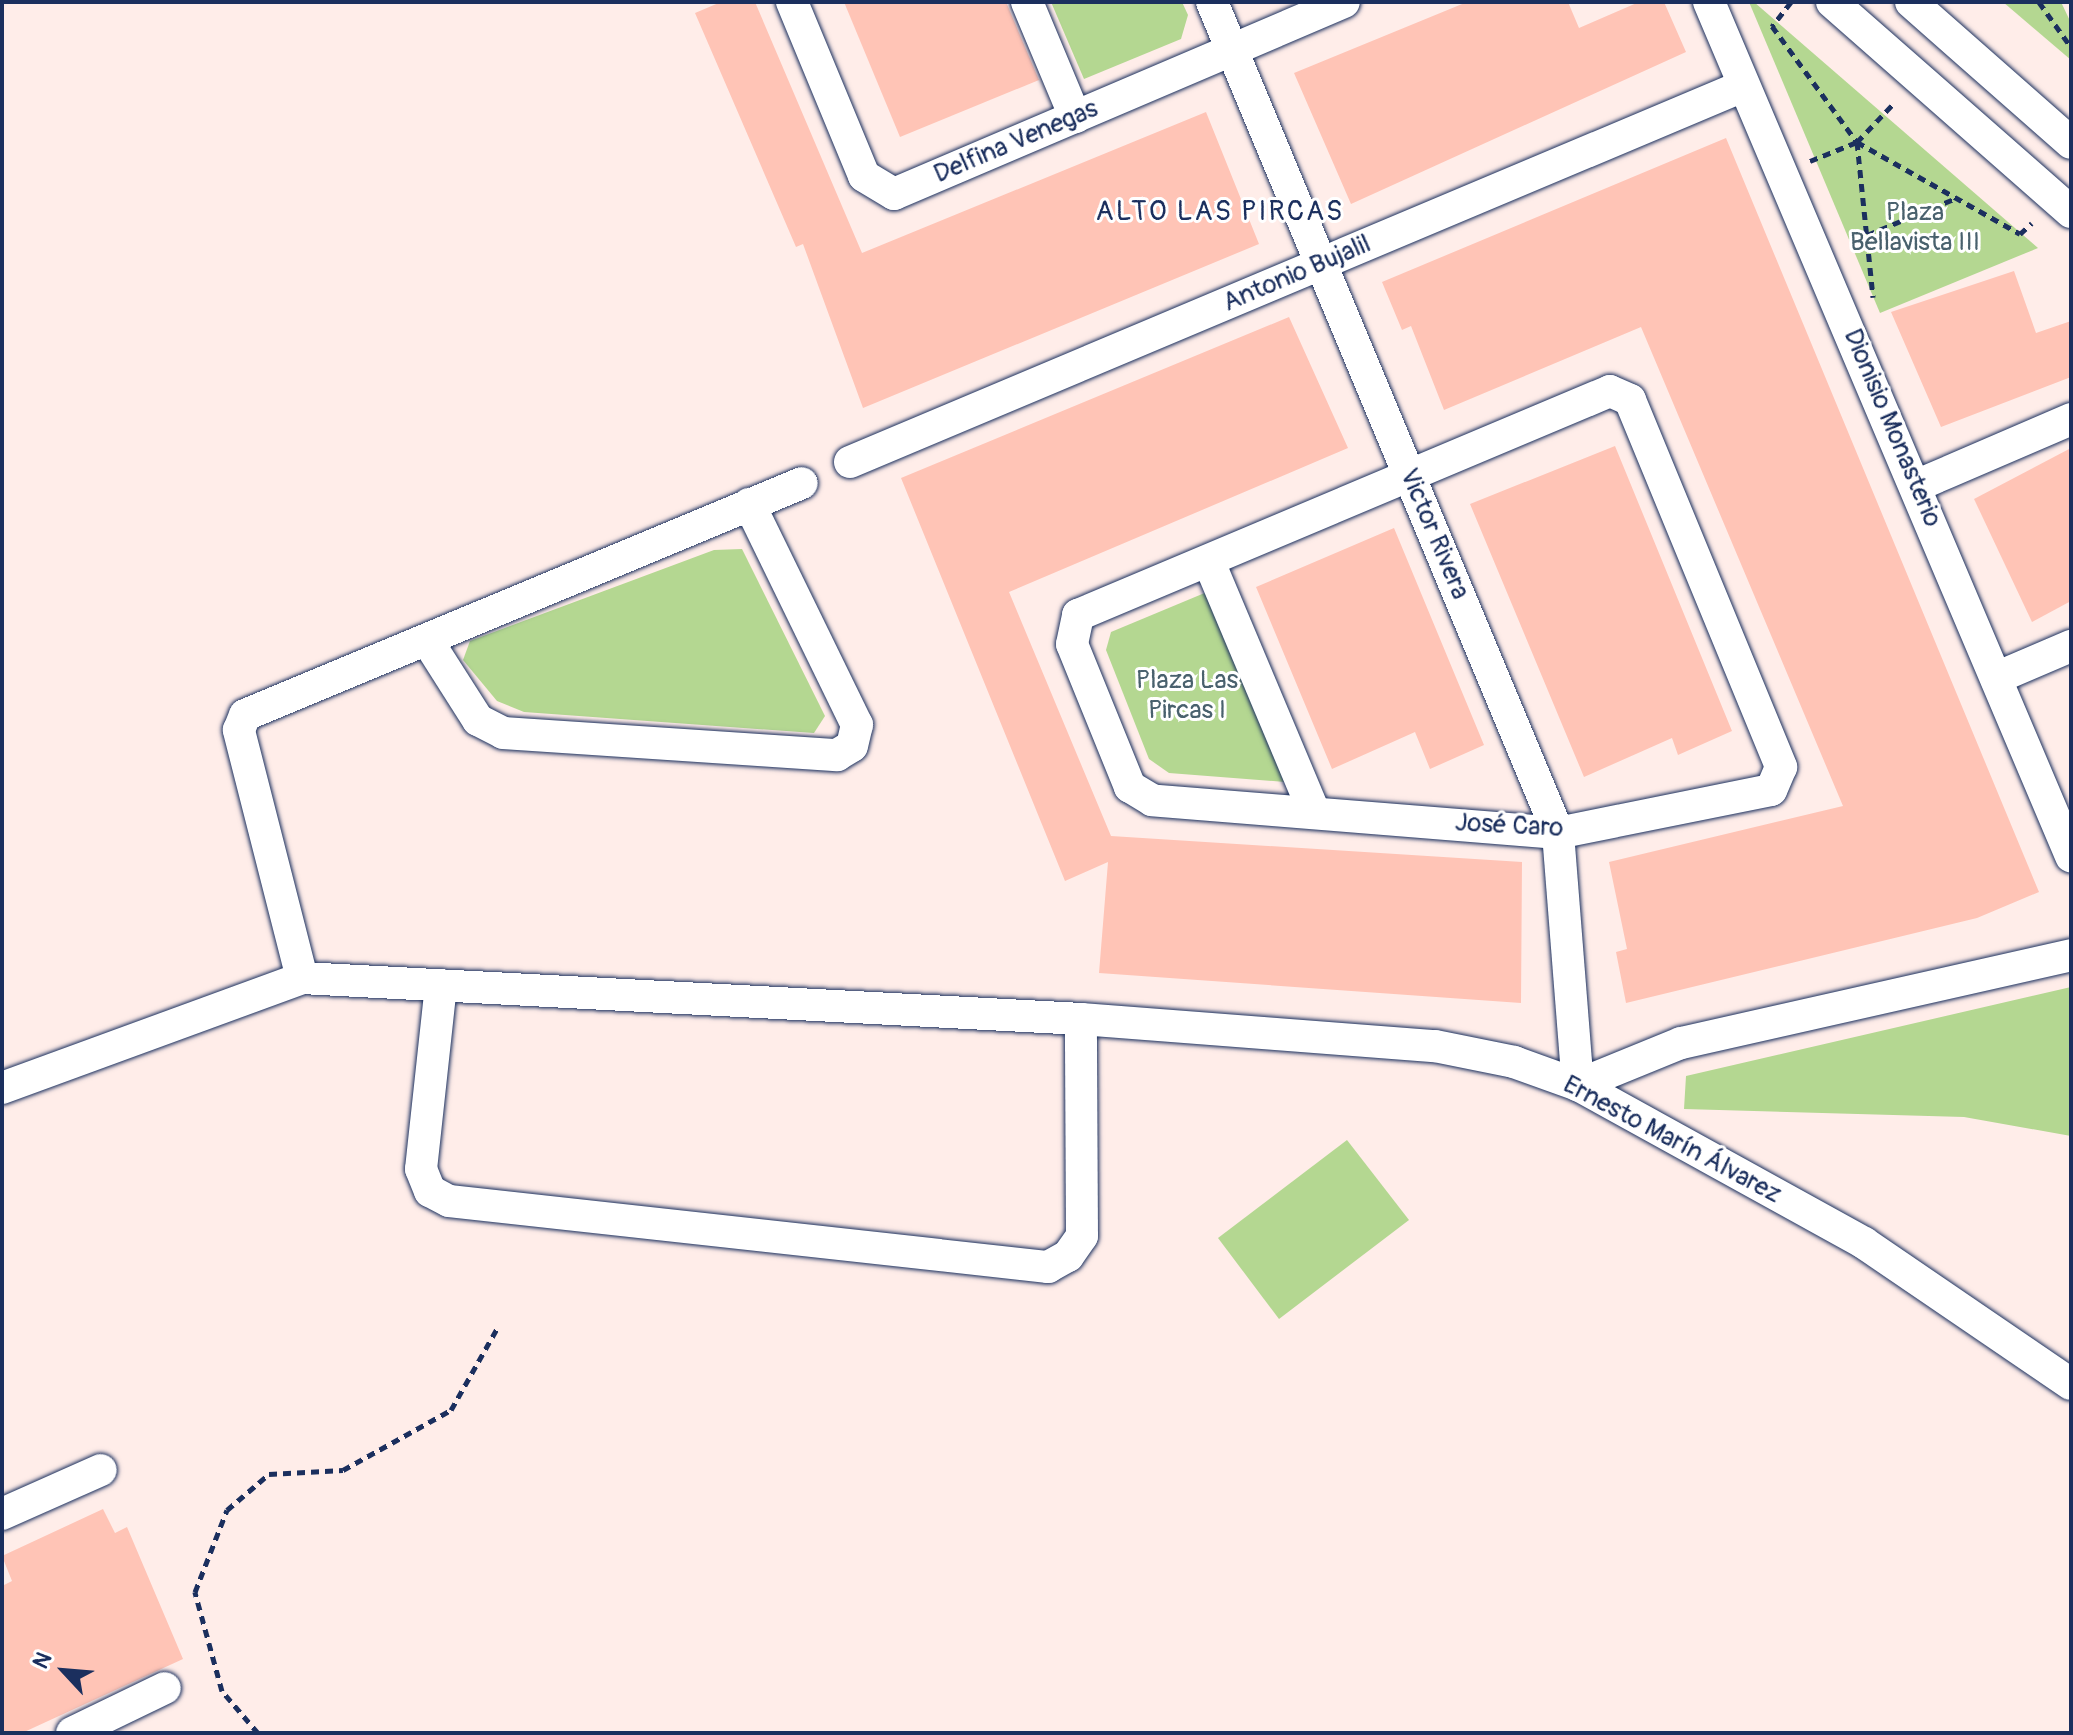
<!DOCTYPE html>
<meta charset="utf-8">
<style>
body{margin:0}
#map{position:relative;width:2073px;height:1735px;overflow:hidden;background:#ffede9;font-family:Pangolin,sans-serif}
div>[style]{position:absolute}
.green>*{inset:0;background:#b4d791}
.building>*{inset:0;background:#ffc4b6}
.path>*{height:5px;margin-top:-2.5px;transform-origin:0;background:repeating-linear-gradient(90deg,#1b2f5e 0 8px,transparent 0 14px)}
.roads{filter:drop-shadow(0 0 2px #1b2f5e) drop-shadow(0 0 2px #1b2f5e)}
.minor>*{height:32px;margin:-16px;padding:0 16px;transform-origin:16px;border-radius:16px;background:#fff}
span{translate:-50% -50%;white-space:nowrap;text-align:center;line-height:1.15;-webkit-text-stroke:6px #fff;paint-order:stroke}
.street-label{font-size:26px;color:#1b2f5e}
.park-label{font-size:26px;color:#49616d}
.neighbourhood-label{font-size:28px;color:#1b2f5e;letter-spacing:2px}
.frame{position:absolute;inset:0;border:4px solid #1b2f5e;pointer-events:none}
.north{position:absolute;left:24px;top:1631px;width:80px;height:80px;-webkit-text-stroke:6px #fff;paint-order:stroke;rotate:296deg;font-size:22px;font-weight:700;line-height:32px;text-align:center;color:#1b2f5e}
.north::after{content:'';display:block;margin:auto;width:28px;height:36px;background:#1b2f5e;clip-path:polygon(50% 0,100% 100%,50% 72%,0 100%)}
</style>
<div id="map">
<div class="green">
<i style="clip-path:polygon(1051px 2px,1182px 2px,1188px 15px,1181px 39px,1084px 79px)"></i>
<i style="clip-path:polygon(1749px 2px,1754px 2px,2038px 248px,1880px 313px)"></i>
<i style="clip-path:polygon(2003px 2px,2061px 2px,2071px 23px,2071px 60px)"></i>
<i style="clip-path:polygon(742px 549px,825px 716px,814px 733px,524px 712px,497px 701px,463px 660px,470px 641px,714px 550px)"></i>
<i style="clip-path:polygon(1207px 592px,1285px 782px,1169px 773px,1149px 759px,1106px 650px,1111px 632px)"></i>
<i style="clip-path:polygon(2071px 987px,2071px 1136px,1964px 1117px,1684px 1109px,1686px 1076px)"></i>
<i style="clip-path:polygon(1347px 1140px,1409px 1220px,1279px 1319px,1218px 1238px)"></i>
</div>
<div class="building">
<i style="clip-path:polygon(721px 2px,755px 2px,862px 253px,1206px 112px,1259px 244px,863px 408px,803px 244px,796px 247px,695px 13px)"></i>
<i style="clip-path:polygon(844px 2px,1006px 2px,1039px 80px,900px 137px)"></i>
<i style="clip-path:polygon(1467px 2px,1568px 2px,1579px 28px,1639px 2px,1664px 2px,1686px 52px,1351px 204px,1294px 73px)"></i>
<i style="clip-path:polygon(1726px 138px,2039px 892px,1977px 918px,1626px 1003px,1616px 952px,1627px 949px,1609px 862px,1843px 806px,1641px 327px,1444px 410px,1411px 326px,1402px 330px,1382px 282px)"></i>
<i style="clip-path:polygon(2014px 271px,2036px 333px,2071px 321px,2071px 377px,1941px 427px,1891px 312px)"></i>
<i style="clip-path:polygon(1289px 317px,1348px 448px,1009px 592px,1111px 836px,1522px 862px,1521px 1003px,1099px 973px,1108px 862px,1065px 881px,901px 478px)"></i>
<i style="clip-path:polygon(1615px 446px,1732px 731px,1678px 755px,1672px 738px,1584px 777px,1470px 504px)"></i>
<i style="clip-path:polygon(2071px 448px,2071px 601px,2032px 622px,1974px 499px)"></i>
<i style="clip-path:polygon(1394px 528px,1484px 745px,1430px 769px,1415px 732px,1332px 769px,1256px 587px)"></i>
<i style="clip-path:polygon(103px 1509px,115px 1533px,127px 1527px,183px 1659px,22px 1733px,2px 1733px,2px 1586px,12px 1581px,2px 1556px)"></i>
</div>
<div class="path">
<i style="left:1791px;top:2px;width:31px;rotate:128deg"></i>
<i style="left:1772px;top:26px;width:144px;rotate:53.8deg"></i>
<i style="left:1857px;top:142px;width:187px;rotate:29.4deg"></i>
<i style="left:2020px;top:234px;width:16px;rotate:-43deg"></i>
<i style="left:2039px;top:2px;width:55px;rotate:54.6deg"></i>
<i style="left:1857px;top:142px;width:55px;rotate:-46.5deg"></i>
<i style="left:1810px;top:161px;width:51px;rotate:-22deg"></i>
<i style="left:1857px;top:142px;width:156px;rotate:84.1deg"></i>
<i style="left:1867px;top:235px;width:94px;rotate:-22.5deg"></i>
<i style="left:258px;top:1733px;width:55px;rotate:-130.6deg"></i>
<i style="left:222px;top:1691px;width:103px;rotate:-105.3deg"></i>
<i style="left:195px;top:1592px;width:88px;rotate:-68.7deg"></i>
<i style="left:227px;top:1510px;width:55px;rotate:-40.6deg"></i>
<i style="left:269px;top:1474px;width:74px;rotate:-3.1deg"></i>
<i style="left:343px;top:1470px;width:124px;rotate:-29.1deg"></i>
<i style="left:451px;top:1410px;width:95px;rotate:-60.5deg"></i>
</div>
<div class="roads">
<div class="minor">
<i style="left:792px;top:2px;width:188px;rotate:67.5deg"></i>
<i style="left:864px;top:176px;width:35px;rotate:31deg"></i>
<i style="left:894px;top:194px;width:489px;rotate:-23.1deg"></i>
<i style="left:1027px;top:2px;width:125px;rotate:67.3deg"></i>
<i style="left:1212px;top:2px;width:900px;rotate:67.39deg"></i>
<i style="left:1558px;top:833px;width:253px;rotate:85.5deg"></i>
<i style="left:1578px;top:1085px;width:111px;rotate:-22.2deg"></i>
<i style="left:1681px;top:1043px;width:400px;rotate:-12.7deg"></i>
<i style="left:1709px;top:2px;width:928px;rotate:67.03deg"></i>
<i style="left:1832px;top:2px;width:318px;rotate:41.3deg"></i>
<i style="left:1911px;top:2px;width:213px;rotate:41.4deg"></i>
<i style="left:1610px;top:391px;width:22px;rotate:24deg"></i>
<i style="left:1630px;top:400px;width:397px;rotate:67.6deg"></i>
<i style="left:1781px;top:767px;width:25px;rotate:113deg"></i>
<i style="left:1771px;top:790px;width:217px;rotate:168.6deg"></i>
<i style="left:1558px;top:833px;width:407px;rotate:-175.4deg"></i>
<i style="left:1152px;top:800px;width:26px;rotate:-149deg"></i>
<i style="left:1130px;top:787px;width:154px;rotate:-112.1deg"></i>
<i style="left:1072px;top:644px;width:30px;rotate:-78deg"></i>
<i style="left:1078px;top:615px;width:577px;rotate:-22.83deg"></i>
<i style="left:850px;top:462px;width:969px;rotate:-22.83deg"></i>
<i style="left:1918px;top:485px;width:167px;rotate:-23.3deg"></i>
<i style="left:1209px;top:562px;width:271px;rotate:67.2deg"></i>
<i style="left:427px;top:640px;width:95px;rotate:57.5deg"></i>
<i style="left:478px;top:720px;width:28px;rotate:27deg"></i>
<i style="left:503px;top:733px;width:335px;rotate:3.8deg"></i>
<i style="left:837px;top:755px;width:17px;rotate:-31deg"></i>
<i style="left:852px;top:746px;width:22px;rotate:-77deg"></i>
<i style="left:857px;top:725px;width:246px;rotate:-116deg"></i>
<i style="left:1996px;top:678px;width:82px;rotate:-23.1deg"></i>
<i style="left:302px;top:978px;width:256px;rotate:-104.3deg"></i>
<i style="left:239px;top:730px;width:16px;rotate:-68deg"></i>
<i style="left:245px;top:715px;width:603px;rotate:-22.61deg"></i>
<i style="left:441px;top:985px;width:185px;rotate:96.2deg"></i>
<i style="left:421px;top:1169px;width:24px;rotate:68deg"></i>
<i style="left:430px;top:1191px;width:21px;rotate:28deg"></i>
<i style="left:449px;top:1201px;width:603px;rotate:6.29deg"></i>
<i style="left:1048px;top:1267px;width:23px;rotate:-29deg"></i>
<i style="left:1068px;top:1256px;width:24px;rotate:-55deg"></i>
<i style="left:1082px;top:1236px;width:217px;rotate:-90.3deg"></i>
<i style="left:2px;top:1088px;width:320px;rotate:-20.1deg"></i>
<i style="left:302px;top:978px;width:780px;rotate:3.01deg"></i>
<i style="left:1081px;top:1019px;width:355px;rotate:4.4deg"></i>
<i style="left:1435px;top:1046px;width:81px;rotate:11.4deg"></i>
<i style="left:1514px;top:1062px;width:68px;rotate:19.8deg"></i>
<i style="left:1578px;top:1085px;width:327px;rotate:28.9deg"></i>
<i style="left:1864px;top:1243px;width:250px;rotate:34.3deg"></i>
<i style="left:2px;top:1514px;width:108px;rotate:-24deg"></i>
<i style="left:72px;top:1733px;width:103px;rotate:-25.8deg"></i>
</div>
</div>
<div class="street-label">
<span style="left:1016px;top:142px;rotate:-23deg">Delfina Venegas</span>
<span style="left:1297px;top:274px;rotate:-23deg">Antonio Bujalil</span>
<span style="left:1892px;top:428px;rotate:67deg">Dionisio Monasterio</span>
<span style="left:1434px;top:534px;rotate:67deg">Victor Rivera</span>
<span style="left:1509px;top:826px;rotate:3deg">José Caro</span>
<span style="left:1672px;top:1140px;rotate:28deg">Ernesto Marín Álvarez</span>
</div>
<div class="park-label">
<span style="left:1915px;top:228px">Plaza<br>Bellavista III</span>
<span style="left:1187px;top:696px">Plaza Las<br>Pircas I</span>
</div>
<div class="neighbourhood-label">
<span style="left:1220px;top:212px">ALTO LAS PIRCAS</span>
</div>
<div class="frame"></div>
<div class="north">N</div>
</div>
